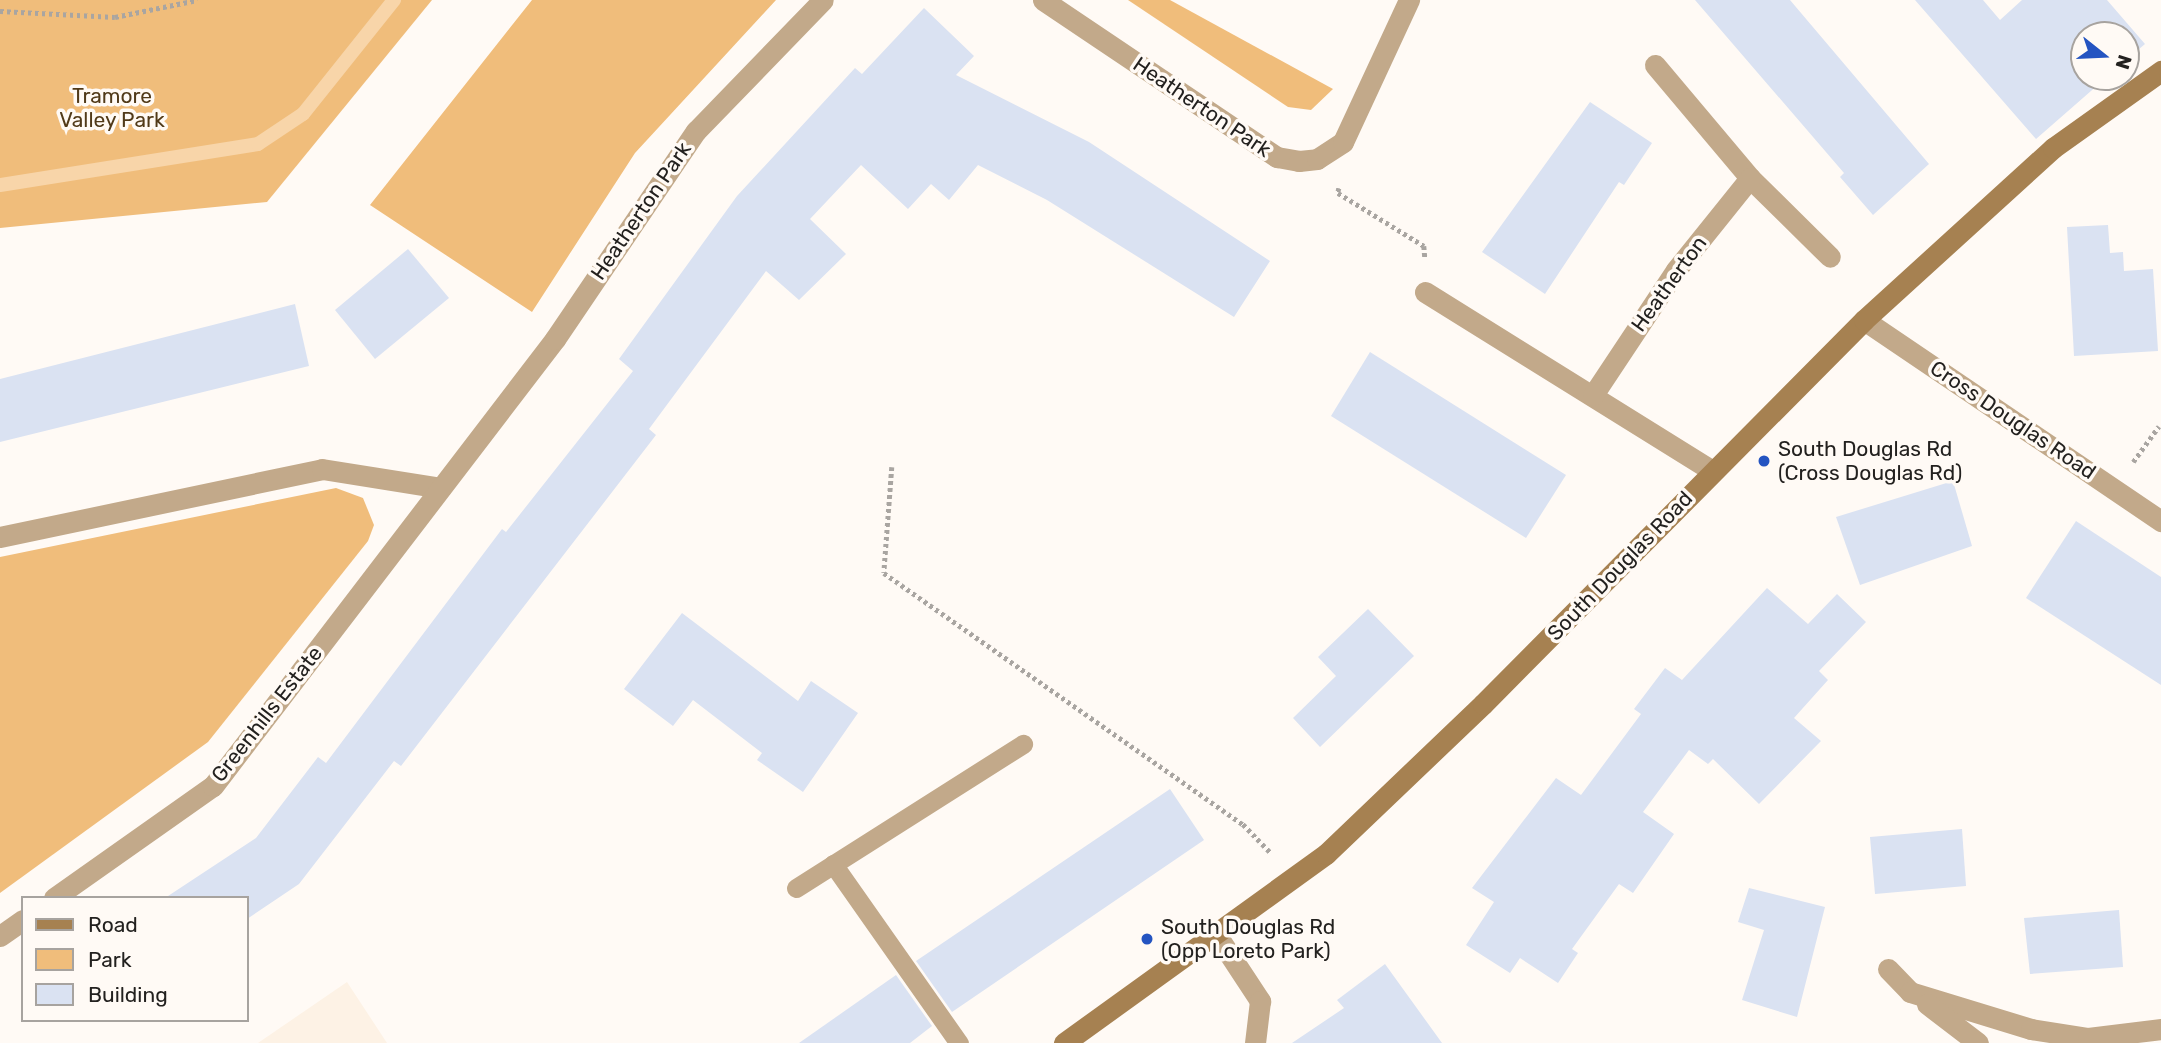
<!DOCTYPE html>
<style>
body{margin:0}
#map{position:relative;width:2161px;height:1043px;overflow:hidden;background:#fffaf5;font-family:Rubik,sans-serif}
div>[style]{position:absolute}
.built>*{inset:0;background:#fdf2e5}
.green>*{inset:0;background:#f0bd7b}
.stream>*{height:14px;margin:-7px;padding:0 7px;transform-origin:7px;border-radius:7px;background:#f8d5a9}
.building>*{inset:0;background:#dae2f2}
.path>*{height:4.5px;margin-top:-2.25px;transform-origin:0;background:repeating-linear-gradient(90deg,#a9a5a1 0 3.5px,transparent 0 7px)}
.service>*{height:19px;margin:-9.5px;padding:0 9.5px;transform-origin:9.5px;border-radius:9.5px;background:#c2a98a}
.minor>*{height:21px;margin:-10.5px;padding:0 10.5px;transform-origin:10.5px;border-radius:10.5px;background:#c2a98a}
.secondary>*{height:21px;margin:-10.5px;padding:0 10.5px;transform-origin:10.5px;border-radius:10.5px;background:#a68151}
.dots>*{width:19px;height:19px;translate:-50% -50%;box-sizing:border-box;border:4px solid #fffaf5;border-radius:50%}
span{translate:-50% -50%;white-space:nowrap;text-align:center;line-height:1.15;-webkit-text-stroke:7px #fffaf5;paint-order:stroke}
.park-label{font-size:21px;color:#513a19}
.street-label{font-size:21px;color:#23211f}
.poi-label{font-size:21px;color:#23211f}
.left{translate:0 -50%;text-align:left}
.legend{position:absolute;left:21px;top:896px;width:228px;height:126px;box-sizing:border-box;background:#fffaf5;border:2px solid #a7a39f;margin:0;padding:9px 12px;list-style:none;font-size:21px;color:#23211f}
.legend li{display:flex;align-items:center;gap:14px;height:35px}
.legend b{width:35px;border:2px solid #a7a39f}
.north{position:absolute;left:2070px;top:21px;width:70px;height:70px;box-sizing:border-box;background:#fffaf5;border:2px solid #a7a39f;border-radius:50%;rotate:108deg;font-size:19px;font-weight:700;line-height:28px;text-align:center;color:#23211f}
.north::after{content:'';display:block;margin:auto;width:24px;height:32px;background:#2454c1;clip-path:polygon(50% 0,100% 100%,50% 72%,0 100%)}
</style>
<div id="map">
<div class="built">
<i style="clip-path:polygon(347px 982px,387px 1043px,258px 1043px)"></i>
</div>
<div class="green">
<i style="clip-path:polygon(0 0,432px 0,267px 202px,0 228px)"></i>
<i style="clip-path:polygon(532px 0,776px 0,635px 153px,532px 312px,370px 205px)"></i>
<i style="clip-path:polygon(1128px 0,1170px 0,1333px 89px,1311px 110px,1288px 107px)"></i>
<i style="clip-path:polygon(336px 488px,363px 498px,374px 525px,368px 541px,208px 742px,0 893px,0 557px)"></i>
</div>
<div class="stream">
<i style="left:0;top:185px;width:261px;rotate:-9deg"></i>
<i style="left:258px;top:144px;width:54px;rotate:-33.7deg"></i>
<i style="left:303px;top:114px;width:146px;rotate:-51.4deg"></i>
</div>
<div class="building">
<i style="clip-path:polygon(1695px 0,1790px 0,1929px 164px,1873px 215px,1840px 177px,1844px 173px)"></i>
<i style="clip-path:polygon(1915px 0,1983px 0,2000px 20px,2022px 0,2107px 0,2145px 44px,2126px 60px,2126px 35px,2084px 35px,2084px 77px,2107px 77px,2036px 139px)"></i>
<i style="clip-path:polygon(924px 8px,974px 56px,956px 75px,1089px 142px,1270px 261px,1234px 317px,1047px 200px,978px 165px,949px 200px,931px 184px,908px 209px,861px 165px,810px 219px,846px 254px,799px 300px,766px 271px,649px 429px,656px 435px,401px 766px,394px 761px,299px 884px,247px 919px,247px 898px,165px 898px,256px 838px,318px 757px,326px 763px,502px 529px,506px 532px,633px 371px,619px 359px,737px 196px,855px 68px,862px 74px)"></i>
<i style="clip-path:polygon(1590px 102px,1652px 143px,1624px 185px,1619px 182px,1545px 294px,1482px 252px)"></i>
<i style="clip-path:polygon(2108px 225px,2110px 253px,2123px 252px,2124px 271px,2153px 269px,2158px 351px,2074px 356px,2067px 227px)"></i>
<i style="clip-path:polygon(408px 249px,449px 298px,375px 359px,335px 310px)"></i>
<i style="clip-path:polygon(295px 304px,309px 366px,0 442px,0 379px)"></i>
<i style="clip-path:polygon(1370px 352px,1566px 475px,1526px 538px,1331px 416px)"></i>
<i style="clip-path:polygon(1953px 481px,1972px 546px,1860px 585px,1836px 517px)"></i>
<i style="clip-path:polygon(2076px 521px,2161px 577px,2161px 685px,2026px 598px)"></i>
<i style="clip-path:polygon(1767px 588px,1808px 624px,1837px 594px,1866px 622px,1819px 671px,1828px 680px,1794px 718px,1821px 741px,1759px 804px,1713px 759px,1708px 764px,1689px 750px,1643px 812px,1674px 834px,1633px 893px,1619px 884px,1572px 949px,1578px 953px,1558px 983px,1520px 958px,1510px 973px,1466px 945px,1494px 902px,1472px 888px,1556px 778px,1581px 795px,1641px 714px,1634px 709px,1665px 668px,1682px 680px)"></i>
<i style="clip-path:polygon(1368px 609px,1414px 656px,1320px 747px,1293px 718px,1336px 676px,1318px 657px)"></i>
<i style="clip-path:polygon(682px 613px,798px 701px,811px 681px,858px 713px,803px 792px,757px 760px,762px 753px,693px 700px,673px 726px,624px 689px)"></i>
<i style="clip-path:polygon(1170px 789px,1204px 840px,952px 1012px,916px 961px)"></i>
<i style="clip-path:polygon(1962px 829px,1966px 886px,1875px 894px,1870px 837px)"></i>
<i style="clip-path:polygon(1749px 888px,1825px 907px,1797px 1017px,1742px 1000px,1764px 930px,1738px 922px)"></i>
<i style="clip-path:polygon(2119px 910px,2123px 967px,2030px 974px,2024px 918px)"></i>
<i style="clip-path:polygon(1385px 964px,1442px 1043px,1292px 1043px,1344px 1008px,1337px 1000px)"></i>
<i style="clip-path:polygon(896px 975px,932px 1026px,910px 1043px,799px 1043px)"></i>
</div>
<div class="path">
<i style="left:0;top:11px;width:115px;rotate:3deg"></i>
<i style="left:115px;top:17px;width:84px;rotate:-11.7deg"></i>
<i style="left:1339px;top:188px;width:5px;rotate:101deg"></i>
<i style="left:1338px;top:193px;width:101px;rotate:31.6deg"></i>
<i style="left:1424px;top:246px;width:11px;rotate:85deg"></i>
<i style="left:2133px;top:462px;width:44px;rotate:-54.2deg"></i>
<i style="left:892px;top:467px;width:106px;rotate:94.3deg"></i>
<i style="left:884px;top:573px;width:438px;rotate:35deg"></i>
<i style="left:1243px;top:824px;width:39px;rotate:46deg"></i>
</div>
<div class="service">
<i style="left:833px;top:864px;width:219px;rotate:54.9deg"></i>
<i style="left:796px;top:888px;width:269px;rotate:-32.4deg"></i>
</div>
<div class="minor">
<i style="left:1043px;top:0;width:282px;rotate:33.9deg"></i>
<i style="left:1277px;top:157px;width:22px;rotate:10deg"></i>
<i style="left:1299px;top:161px;width:18px;rotate:-6deg"></i>
<i style="left:1317px;top:159px;width:31px;rotate:-33deg"></i>
<i style="left:1343px;top:142px;width:157px;rotate:-65.1deg"></i>
<i style="left:1655px;top:65px;width:148px;rotate:49.9deg"></i>
<i style="left:1750px;top:178px;width:112px;rotate:44.6deg"></i>
<i style="left:1425px;top:292px;width:339px;rotate:31.9deg"></i>
<i style="left:1864px;top:320px;width:359px;rotate:34.1deg"></i>
<i style="left:1593px;top:395px;width:150px;rotate:-56.4deg"></i>
<i style="left:1676px;top:270px;width:118px;rotate:-51.2deg"></i>
<i style="left:0;top:537px;width:329px;rotate:-11.9deg"></i>
<i style="left:322px;top:469px;width:120px;rotate:9.1deg"></i>
<i style="left:54px;top:898px;width:194px;rotate:-35.2deg"></i>
<i style="left:213px;top:786px;width:563px;rotate:-52.58deg"></i>
<i style="left:555px;top:339px;width:251px;rotate:-55.9deg"></i>
<i style="left:696px;top:131px;width:182px;rotate:-45.9deg"></i>
<i style="left:0;top:936px;width:28px;rotate:-35deg"></i>
<i style="left:1218px;top:937px;width:77px;rotate:56.7deg"></i>
<i style="left:1260px;top:1001px;width:42px;rotate:96.8deg"></i>
<i style="left:1888px;top:969px;width:32px;rotate:46deg"></i>
<i style="left:1910px;top:992px;width:127px;rotate:17deg"></i>
<i style="left:2031px;top:1029px;width:58px;rotate:9deg"></i>
<i style="left:2088px;top:1038px;width:74px;rotate:-7deg"></i>
<i style="left:1927px;top:1004px;width:64px;rotate:37.4deg"></i>
</div>
<div class="secondary">
<i style="left:1064px;top:1043px;width:323px;rotate:-35.8deg"></i>
<i style="left:1326px;top:854px;width:217px;rotate:-43.7deg"></i>
<i style="left:1483px;top:704px;width:541px;rotate:-45.22deg"></i>
<i style="left:1864px;top:320px;width:256px;rotate:-42.3deg"></i>
<i style="left:2053px;top:148px;width:133px;rotate:-35.5deg"></i>
</div>
<div class="dots">
<i style="left:1764px;top:461px;background:#2454c1"></i>
<i style="left:1147px;top:939px;background:#2454c1"></i>
</div>
<div class="park-label">
<span style="left:112px;top:108px">Tramore<br>Valley Park</span>
</div>
<div class="street-label">
<span style="left:1202px;top:107px;rotate:34deg">Heatherton Park</span>
<span style="left:641px;top:211px;rotate:-56deg">Heatherton Park</span>
<span style="left:1669px;top:284px;rotate:-54deg">Heatherton</span>
<span style="left:2013px;top:420px;rotate:34deg">Cross Douglas Road</span>
<span style="left:1620px;top:566px;rotate:-46deg">South Douglas Road</span>
<span style="left:267px;top:714px;rotate:-52deg">Greenhills Estate</span>
</div>
<div class="poi-label">
<span class="left" style="left:1778px;top:461px">South Douglas Rd<br>(Cross Douglas Rd)</span>
<span class="left" style="left:1161px;top:939px">South Douglas Rd<br>(Opp Loreto Park)</span>
</div>
<ul class="legend">
<li><b style="height:9px;background:#a68151"></b>Road</li>
<li><b style="height:19px;background:#f0bd7b"></b>Park</li>
<li><b style="height:19px;background:#dae2f2"></b>Building</li>
</ul>
<div class="north">N</div>
</div>
